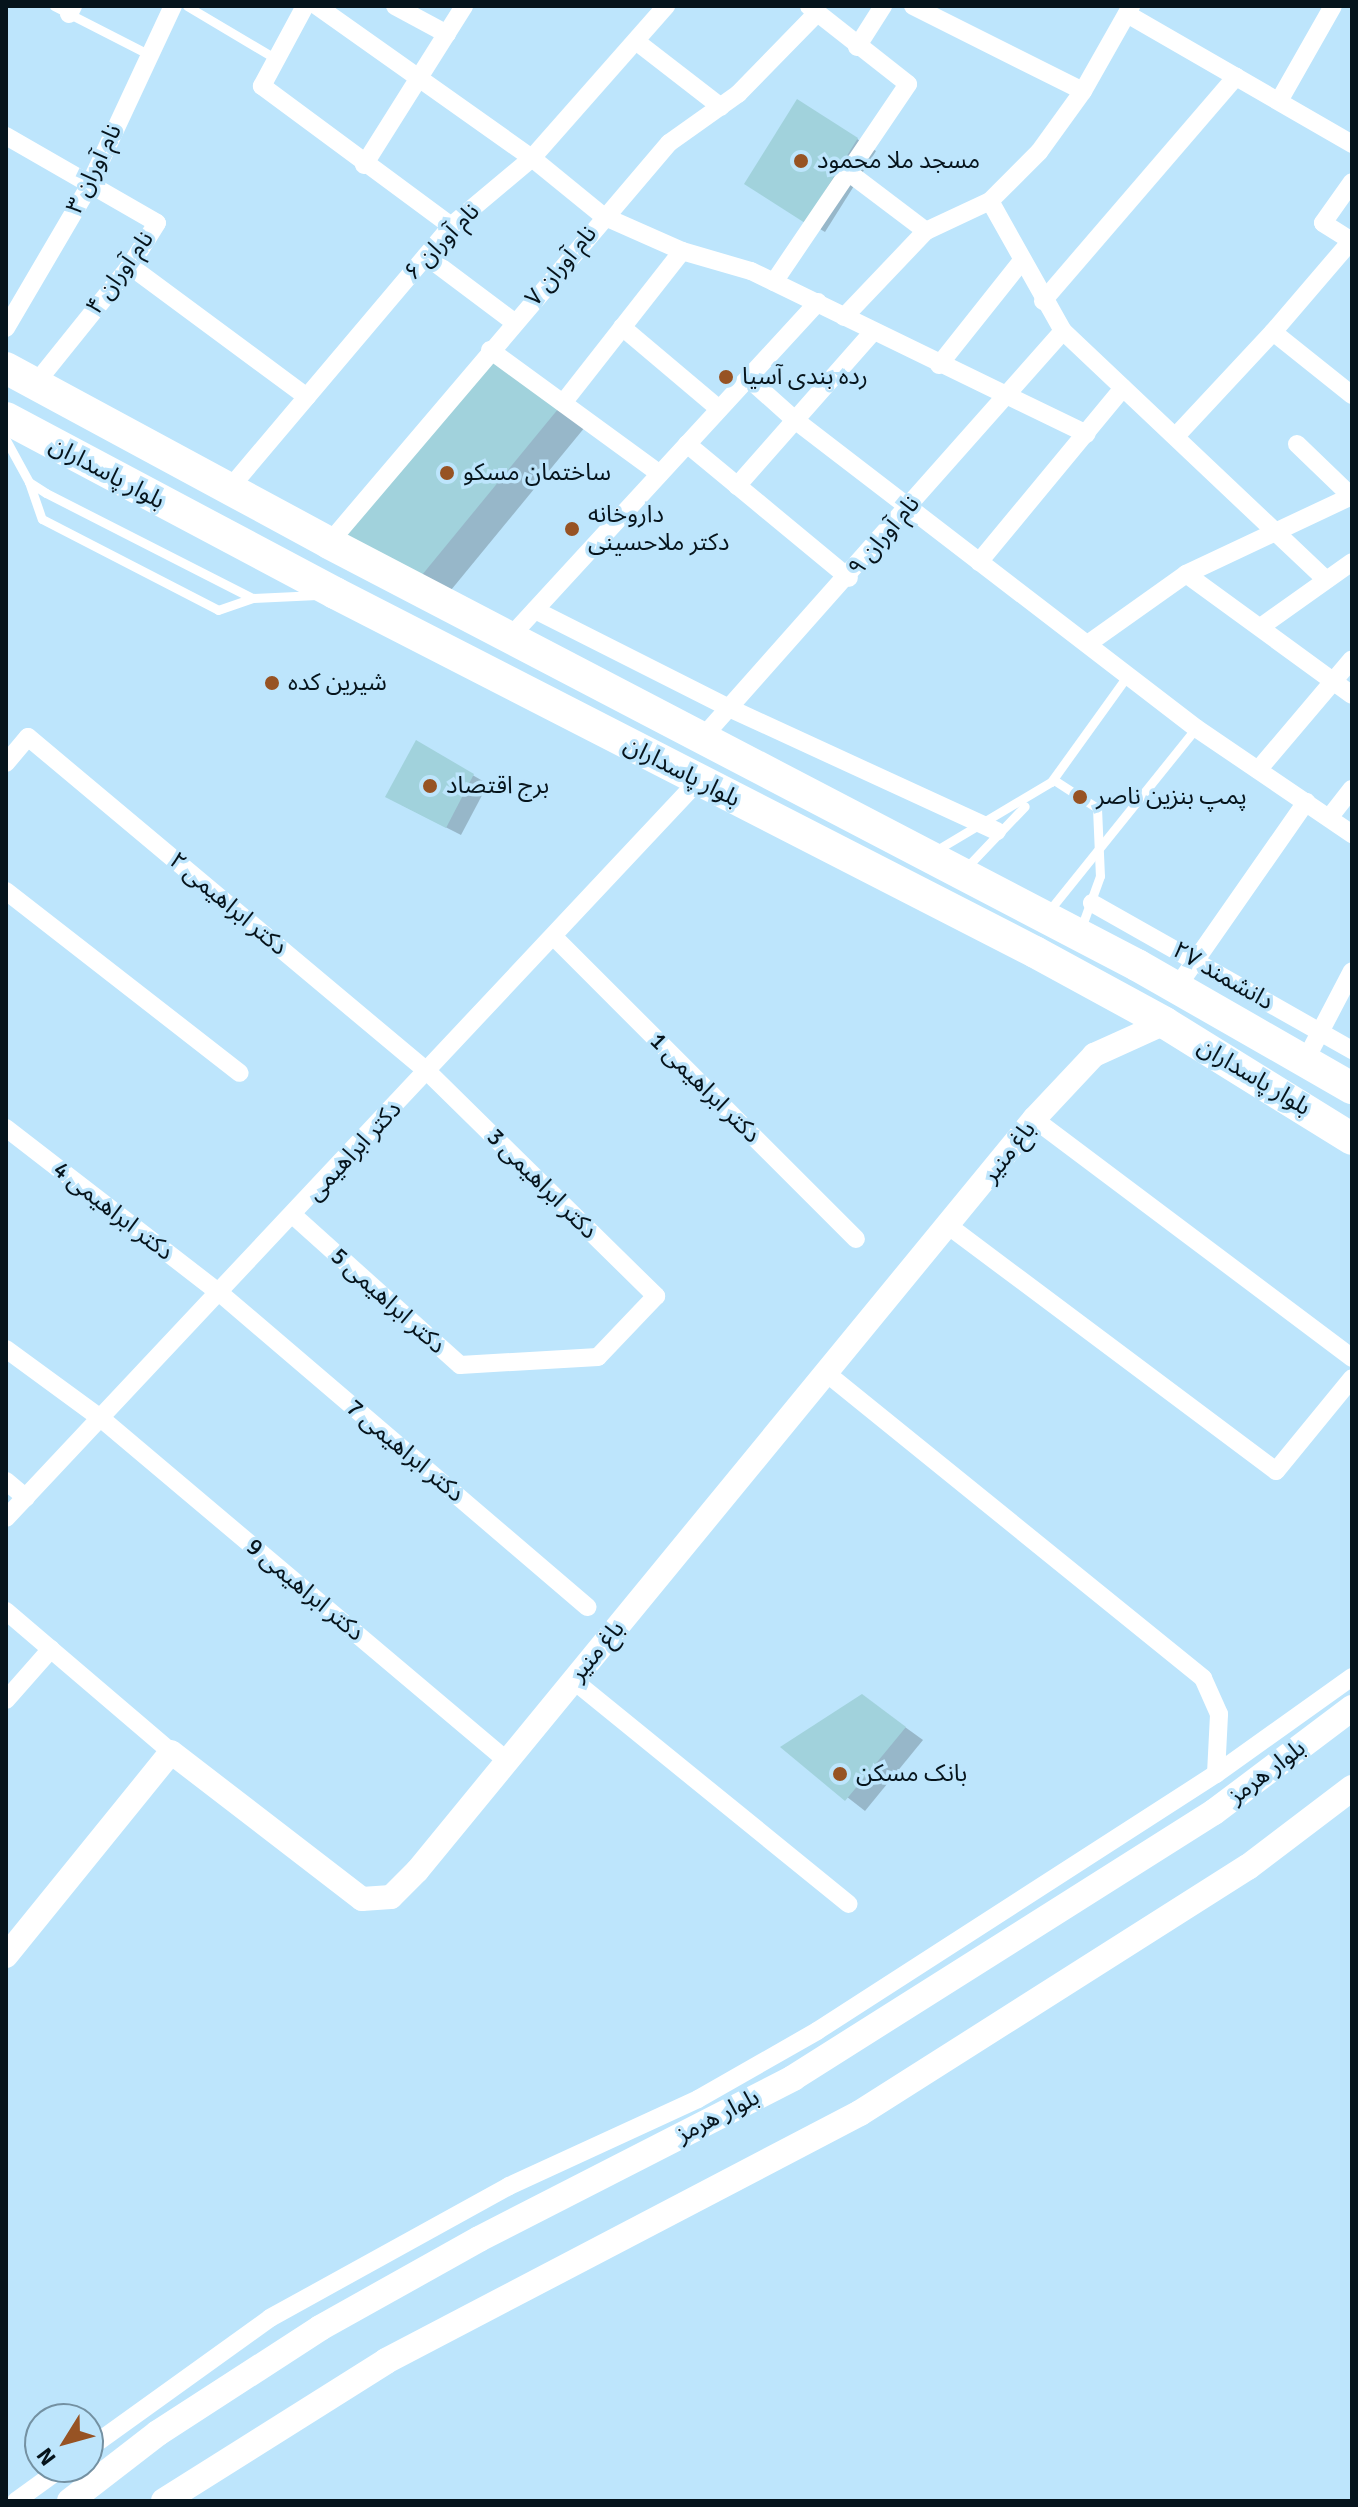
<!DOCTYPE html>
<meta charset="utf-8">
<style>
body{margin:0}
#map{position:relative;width:1358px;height:2507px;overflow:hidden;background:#bde5fc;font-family:Signika,"Noto Sans Arabic",sans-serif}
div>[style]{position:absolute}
.shadow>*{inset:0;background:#0003}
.building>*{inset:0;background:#a1d2dc}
.service>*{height:9px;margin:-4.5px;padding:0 4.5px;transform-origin:4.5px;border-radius:4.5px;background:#fff}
.minor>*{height:18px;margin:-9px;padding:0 9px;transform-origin:9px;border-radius:9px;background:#fff}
.tertiary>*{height:24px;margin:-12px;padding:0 12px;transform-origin:12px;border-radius:12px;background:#fff}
.secondary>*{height:26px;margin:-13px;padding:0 13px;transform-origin:13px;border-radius:13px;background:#fff}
.trunk>*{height:32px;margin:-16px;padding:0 16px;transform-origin:16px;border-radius:16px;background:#fff}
.dots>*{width:22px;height:22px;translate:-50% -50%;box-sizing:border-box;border:4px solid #bde5fc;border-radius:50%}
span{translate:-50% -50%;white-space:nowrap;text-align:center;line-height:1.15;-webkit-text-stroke:7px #bde5fc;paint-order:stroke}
.poi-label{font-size:24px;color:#06141c}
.left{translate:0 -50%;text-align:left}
.street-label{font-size:24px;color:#06141c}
.frame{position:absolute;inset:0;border:8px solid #06141c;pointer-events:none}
.north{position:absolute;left:24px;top:2403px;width:80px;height:80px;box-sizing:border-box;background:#bde5fc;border:2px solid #7491a2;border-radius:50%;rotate:233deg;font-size:22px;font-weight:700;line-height:32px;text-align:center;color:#06141c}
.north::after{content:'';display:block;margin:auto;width:28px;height:36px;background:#975324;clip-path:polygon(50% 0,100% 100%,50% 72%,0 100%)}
</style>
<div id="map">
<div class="shadow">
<i style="clip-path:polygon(816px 113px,876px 151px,825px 232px,806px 221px)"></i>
<i style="clip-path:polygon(491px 353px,590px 421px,442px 601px,360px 558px)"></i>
<i style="clip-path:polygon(417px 743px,488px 784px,461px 835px,402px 805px)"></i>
<i style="clip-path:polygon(862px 1696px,923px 1740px,865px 1811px,783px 1747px)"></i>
</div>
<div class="building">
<i style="clip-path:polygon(797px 99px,858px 138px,805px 223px,744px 184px)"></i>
<i style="clip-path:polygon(490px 350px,563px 403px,413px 586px,329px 543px)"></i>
<i style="clip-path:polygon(416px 740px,474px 774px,446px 828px,385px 797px)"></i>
<i style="clip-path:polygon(862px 1694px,906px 1727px,845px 1801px,780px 1747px)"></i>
</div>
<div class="service">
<i style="left:54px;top:6px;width:106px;rotate:27.1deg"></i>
<i style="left:187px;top:6px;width:106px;rotate:30.7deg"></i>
<i style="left:6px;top:440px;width:48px;rotate:61.3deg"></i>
<i style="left:29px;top:482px;width:20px;rotate:33deg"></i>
<i style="left:46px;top:493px;width:231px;rotate:27deg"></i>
<i style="left:252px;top:598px;width:65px;rotate:-2.6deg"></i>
<i style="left:29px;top:482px;width:39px;rotate:71deg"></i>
<i style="left:42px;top:519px;width:198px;rotate:27.3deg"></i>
<i style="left:218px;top:610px;width:36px;rotate:-19deg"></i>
<i style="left:1051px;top:782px;width:132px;rotate:-54.3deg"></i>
<i style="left:935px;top:851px;width:139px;rotate:-30.8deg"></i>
<i style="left:1054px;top:780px;width:51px;rotate:33.1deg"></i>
<i style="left:1097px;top:808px;width:68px;rotate:87.5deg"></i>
<i style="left:1100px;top:876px;width:59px;rotate:110deg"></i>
<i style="left:964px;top:870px;width:88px;rotate:-46.4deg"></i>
<i style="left:1048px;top:912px;width:236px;rotate:-51.2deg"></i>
</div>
<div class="minor">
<i style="left:305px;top:6px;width:91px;rotate:118.3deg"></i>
<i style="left:262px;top:86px;width:235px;rotate:36.5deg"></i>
<i style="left:317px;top:6px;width:263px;rotate:35.3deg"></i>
<i style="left:532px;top:158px;width:92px;rotate:39.2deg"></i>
<i style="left:603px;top:216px;width:86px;rotate:23.9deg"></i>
<i style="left:682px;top:251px;width:72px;rotate:16.2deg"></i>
<i style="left:751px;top:271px;width:373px;rotate:25.9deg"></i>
<i style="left:395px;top:6px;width:59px;rotate:28.3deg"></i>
<i style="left:913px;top:6px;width:190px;rotate:26.6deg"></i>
<i style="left:69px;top:14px;width:9px;rotate:-63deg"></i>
<i style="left:1127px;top:14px;width:260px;rotate:30deg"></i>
<i style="left:637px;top:42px;width:106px;rotate:37.7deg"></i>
<i style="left:857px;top:47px;width:49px;rotate:-57.6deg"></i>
<i style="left:1279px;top:101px;width:109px;rotate:-60.4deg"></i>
<i style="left:6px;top:136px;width:174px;rotate:29.9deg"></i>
<i style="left:157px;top:223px;width:51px;rotate:122.1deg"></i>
<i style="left:130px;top:266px;width:151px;rotate:128.8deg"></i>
<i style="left:364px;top:165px;width:188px;rotate:-57.8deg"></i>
<i style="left:848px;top:172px;width:98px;rotate:37.1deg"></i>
<i style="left:1352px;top:182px;width:50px;rotate:125.3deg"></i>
<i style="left:1323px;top:223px;width:34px;rotate:32deg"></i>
<i style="left:990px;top:201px;width:149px;rotate:60.7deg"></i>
<i style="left:1063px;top:331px;width:362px;rotate:43.4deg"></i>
<i style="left:1351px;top:241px;width:120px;rotate:130.6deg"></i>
<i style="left:1273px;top:332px;width:101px;rotate:38.6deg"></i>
<i style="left:426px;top:256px;width:110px;rotate:36.9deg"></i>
<i style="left:130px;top:266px;width:220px;rotate:36.5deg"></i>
<i style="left:774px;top:282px;width:239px;rotate:-55.9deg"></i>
<i style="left:908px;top:84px;width:126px;rotate:-141.8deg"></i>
<i style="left:1043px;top:301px;width:296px;rotate:-49.3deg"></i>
<i style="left:844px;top:317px;width:119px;rotate:-46.4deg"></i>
<i style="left:926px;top:231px;width:71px;rotate:-25.1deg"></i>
<i style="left:990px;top:201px;width:69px;rotate:-45deg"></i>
<i style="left:1039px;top:152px;width:75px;rotate:-54.2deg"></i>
<i style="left:1083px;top:91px;width:98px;rotate:-60.5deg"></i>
<i style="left:622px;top:327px;width:127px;rotate:40.2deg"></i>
<i style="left:6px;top:328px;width:162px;rotate:-59.6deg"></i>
<i style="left:88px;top:188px;width:201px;rotate:-65deg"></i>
<i style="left:490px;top:350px;width:210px;rotate:36.1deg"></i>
<i style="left:939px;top:365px;width:132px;rotate:-51.5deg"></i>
<i style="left:748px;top:378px;width:63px;rotate:41.8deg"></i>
<i style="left:795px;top:420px;width:506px;rotate:37.53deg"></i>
<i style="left:1196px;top:728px;width:189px;rotate:34.2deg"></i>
<i style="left:563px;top:403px;width:193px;rotate:-51.9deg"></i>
<i style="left:1176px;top:436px;width:142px;rotate:-47deg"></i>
<i style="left:687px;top:444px;width:210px;rotate:39.6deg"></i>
<i style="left:1297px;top:444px;width:76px;rotate:43.9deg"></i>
<i style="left:737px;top:486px;width:204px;rotate:-48.6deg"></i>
<i style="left:229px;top:489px;width:344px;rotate:-49.8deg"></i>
<i style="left:451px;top:226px;width:106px;rotate:-40deg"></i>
<i style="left:532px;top:158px;width:203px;rotate:-48.6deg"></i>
<i style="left:329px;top:543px;width:525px;rotate:-49.64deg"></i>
<i style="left:669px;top:143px;width:85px;rotate:-35.4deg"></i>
<i style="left:738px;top:94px;width:113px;rotate:-45.7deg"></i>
<i style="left:979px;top:562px;width:226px;rotate:-50.4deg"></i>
<i style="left:1186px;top:574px;width:205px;rotate:36.1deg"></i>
<i style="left:535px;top:610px;width:217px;rotate:26.8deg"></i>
<i style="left:729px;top:708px;width:295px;rotate:24.7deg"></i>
<i style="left:1262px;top:626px;width:110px;rotate:-35.4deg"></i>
<i style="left:510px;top:637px;width:455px;rotate:-47.4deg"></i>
<i style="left:1089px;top:643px;width:119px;rotate:-35.4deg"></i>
<i style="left:1186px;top:574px;width:183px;rotate:-25.2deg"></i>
<i style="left:702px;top:738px;width:544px;rotate:-48.43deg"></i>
<i style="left:6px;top:763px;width:34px;rotate:-50deg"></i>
<i style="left:28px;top:737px;width:522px;rotate:39.95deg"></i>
<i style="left:428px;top:1072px;width:320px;rotate:44.5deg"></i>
<i style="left:656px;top:1296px;width:84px;rotate:133.6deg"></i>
<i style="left:598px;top:1357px;width:138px;rotate:176.7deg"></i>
<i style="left:460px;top:1365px;width:223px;rotate:-138.1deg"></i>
<i style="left:1258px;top:770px;width:145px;rotate:-49.7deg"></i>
<i style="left:1329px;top:818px;width:37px;rotate:-52deg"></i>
<i style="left:6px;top:891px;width:296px;rotate:37.9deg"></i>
<i style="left:1092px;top:903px;width:299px;rotate:29.5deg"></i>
<i style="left:554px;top:937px;width:427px;rotate:45deg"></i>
<i style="left:1177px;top:987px;width:226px;rotate:-55.1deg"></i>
<i style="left:1306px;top:1059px;width:99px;rotate:-62.4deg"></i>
<i style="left:1034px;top:1119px;width:398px;rotate:36.9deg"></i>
<i style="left:6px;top:1128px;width:272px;rotate:37.7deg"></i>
<i style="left:221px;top:1294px;width:482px;rotate:40.5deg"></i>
<i style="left:950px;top:1227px;width:407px;rotate:36.8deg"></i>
<i style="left:1276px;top:1471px;width:120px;rotate:-50.7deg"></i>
<i style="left:6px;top:1349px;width:120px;rotate:36.2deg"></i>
<i style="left:103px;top:1420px;width:527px;rotate:40.15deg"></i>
<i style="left:6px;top:1481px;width:26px;rotate:40deg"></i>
<i style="left:6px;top:1518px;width:1011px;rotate:-46.8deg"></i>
<i style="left:6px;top:1611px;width:217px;rotate:40.5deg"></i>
<i style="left:573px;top:1680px;width:355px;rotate:39.1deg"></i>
<i style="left:6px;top:1700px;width:68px;rotate:-48.6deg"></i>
<i style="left:1216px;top:1774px;width:167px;rotate:-35.5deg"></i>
<i style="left:88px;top:2449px;width:224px;rotate:-35.7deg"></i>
<i style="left:270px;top:2318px;width:273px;rotate:-28.9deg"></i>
<i style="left:509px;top:2186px;width:208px;rotate:-24.7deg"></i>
<i style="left:698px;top:2099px;width:137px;rotate:-29.7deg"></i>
<i style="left:817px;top:2031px;width:475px;rotate:-32.8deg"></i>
<i style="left:1216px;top:1774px;width:60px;rotate:-87.1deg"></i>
<i style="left:1219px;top:1714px;width:39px;rotate:-114deg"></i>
<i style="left:1203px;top:1678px;width:484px;rotate:-141deg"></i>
<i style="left:16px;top:2501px;width:58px;rotate:-35.9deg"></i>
</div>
<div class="tertiary">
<i style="left:6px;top:1956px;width:262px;rotate:-51deg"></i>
<i style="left:171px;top:1752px;width:241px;rotate:37.6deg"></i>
<i style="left:362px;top:1899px;width:29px;rotate:-4deg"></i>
<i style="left:391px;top:1897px;width:37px;rotate:-45deg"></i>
<i style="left:417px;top:1871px;width:973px;rotate:-50.63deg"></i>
<i style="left:1034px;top:1119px;width:88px;rotate:-46.8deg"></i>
<i style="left:1094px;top:1055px;width:78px;rotate:-24.3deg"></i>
</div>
<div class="secondary">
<i style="left:70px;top:2501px;width:111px;rotate:-37.7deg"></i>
<i style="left:158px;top:2433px;width:193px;rotate:-32.9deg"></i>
<i style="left:320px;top:2328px;width:182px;rotate:-29.2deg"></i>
<i style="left:479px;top:2239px;width:353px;rotate:-27.1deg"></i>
<i style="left:793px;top:2078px;width:498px;rotate:-32.3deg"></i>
<i style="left:1214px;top:1812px;width:173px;rotate:-37deg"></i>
<i style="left:164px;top:2501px;width:262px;rotate:-32.2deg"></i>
<i style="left:386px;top:2361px;width:535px;rotate:-27.62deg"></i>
<i style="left:860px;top:2113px;width:459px;rotate:-32.4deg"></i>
<i style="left:1248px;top:1867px;width:131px;rotate:-37.2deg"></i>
</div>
<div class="trunk">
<i style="left:6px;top:368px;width:367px;rotate:28.4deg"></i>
<i style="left:329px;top:543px;width:912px;rotate:27.58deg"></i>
<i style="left:1137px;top:965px;width:248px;rotate:29.8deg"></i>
<i style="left:6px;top:418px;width:373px;rotate:28deg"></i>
<i style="left:335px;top:593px;width:787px;rotate:27.15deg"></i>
<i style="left:1035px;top:952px;width:148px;rotate:28.6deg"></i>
<i style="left:1165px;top:1023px;width:220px;rotate:31.8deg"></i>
</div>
<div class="dots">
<i style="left:801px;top:161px;background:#975324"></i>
<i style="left:726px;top:377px;background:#975324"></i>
<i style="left:447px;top:473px;background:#975324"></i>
<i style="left:572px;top:529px;background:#975324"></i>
<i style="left:272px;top:683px;background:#975324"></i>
<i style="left:430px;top:786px;background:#975324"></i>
<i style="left:1080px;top:797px;background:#975324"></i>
<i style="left:840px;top:1774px;background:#975324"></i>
</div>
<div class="poi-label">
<span class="left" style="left:817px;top:161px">مسجد ملا محمود</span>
<span class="left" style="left:742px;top:377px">رده بندی آسیا</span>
<span class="left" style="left:463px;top:473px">ساختمان مسکو</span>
<span class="left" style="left:588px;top:529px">داروخانه<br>دکتر ملاحسینی</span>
<span class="left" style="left:288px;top:683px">شیرین کده</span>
<span class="left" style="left:446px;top:786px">برج اقتصاد</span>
<span class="left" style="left:1096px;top:797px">پمپ بنزین ناصر</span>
<span class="left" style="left:856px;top:1774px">بانک مسکن</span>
</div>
<div class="street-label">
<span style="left:94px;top:169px;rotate:-64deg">نام آوران ۳</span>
<span style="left:442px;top:242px;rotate:-46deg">نام آوران ۶</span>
<span style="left:561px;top:266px;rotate:-50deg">نام آوران ۷</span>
<span style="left:120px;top:273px;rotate:-54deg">نام آوران ۴</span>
<span style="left:107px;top:473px;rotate:28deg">بلوار پاسداران</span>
<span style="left:884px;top:536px;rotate:-50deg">نام آوران ۹</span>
<span style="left:682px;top:772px;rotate:27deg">بلوار پاسداران</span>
<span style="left:228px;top:904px;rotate:40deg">دکتر ابراهیمی ۲</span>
<span style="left:1223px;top:976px;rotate:30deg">دانشمند ۲۷</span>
<span style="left:1254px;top:1077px;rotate:31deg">بلوار پاسداران</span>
<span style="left:705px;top:1088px;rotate:45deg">دکتر ابراهیمی 1</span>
<span style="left:354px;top:1151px;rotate:-47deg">دکتر ابراهیمی</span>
<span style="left:1009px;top:1152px;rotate:-52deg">باغ منیر</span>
<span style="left:542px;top:1184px;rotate:45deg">دکتر ابراهیمی 3</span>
<span style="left:113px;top:1211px;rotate:38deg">دکتر ابراهیمی 4</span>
<span style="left:388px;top:1301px;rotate:42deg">دکتر ابراهیمی 5</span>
<span style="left:405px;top:1451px;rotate:40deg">دکتر ابراهیمی 7</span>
<span style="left:305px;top:1590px;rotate:40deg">دکتر ابراهیمی 9</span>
<span style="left:597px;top:1651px;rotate:-50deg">باغ منیر</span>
<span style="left:1267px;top:1772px;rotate:-37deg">بلوار هرمز</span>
<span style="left:718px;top:2116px;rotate:-27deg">بلوار هرمز</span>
</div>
<div class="frame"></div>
<div class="north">N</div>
</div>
